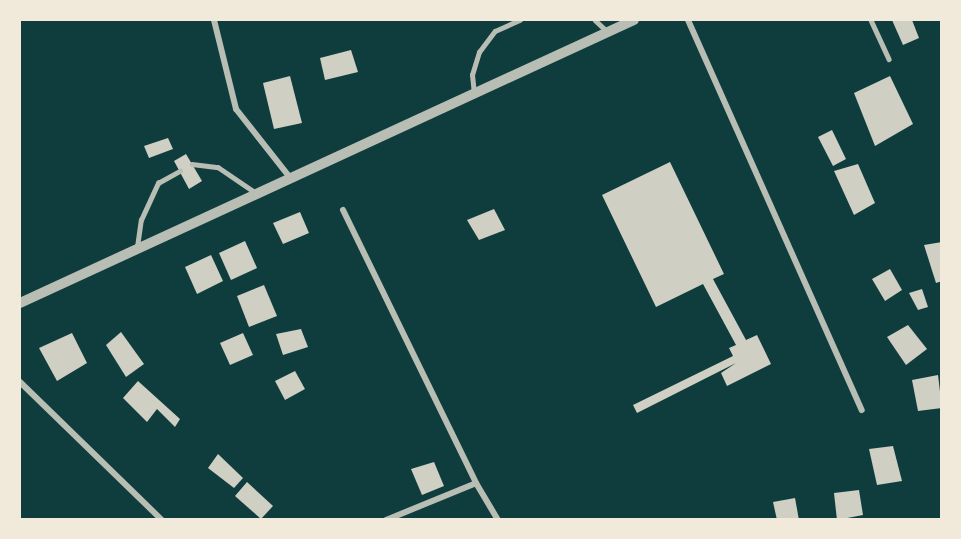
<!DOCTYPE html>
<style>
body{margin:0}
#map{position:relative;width:961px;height:539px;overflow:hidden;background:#0f3d3e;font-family:"IBM Plex Sans",sans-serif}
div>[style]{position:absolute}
.building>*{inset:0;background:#cfcfc3}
.service>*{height:4.5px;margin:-2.25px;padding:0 2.25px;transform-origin:2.25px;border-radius:2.25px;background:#b8beb3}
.minor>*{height:6px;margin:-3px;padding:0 3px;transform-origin:3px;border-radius:3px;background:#b8beb3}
.tertiary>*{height:10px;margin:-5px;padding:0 5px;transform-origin:5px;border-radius:5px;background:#b8beb3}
span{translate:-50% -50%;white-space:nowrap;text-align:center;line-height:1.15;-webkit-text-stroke:6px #f1e9da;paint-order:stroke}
.frame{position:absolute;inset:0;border:21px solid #f1e9da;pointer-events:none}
</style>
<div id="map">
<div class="building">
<i style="clip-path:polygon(892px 20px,912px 20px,919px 38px,903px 45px)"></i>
<i style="clip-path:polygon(351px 50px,358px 72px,325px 80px,320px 58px)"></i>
<i style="clip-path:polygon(290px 76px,302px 123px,274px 129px,263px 83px)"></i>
<i style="clip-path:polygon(890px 76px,913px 124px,875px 146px,854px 93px)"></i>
<i style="clip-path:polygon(832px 130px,846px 159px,833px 166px,818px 137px)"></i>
<i style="clip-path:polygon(168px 138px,173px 149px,149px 158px,144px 146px)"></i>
<i style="clip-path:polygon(186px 154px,202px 181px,189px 189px,174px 161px)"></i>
<i style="clip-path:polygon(670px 162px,724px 274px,713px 279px,746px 340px,757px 335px,771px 364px,727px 386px,721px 373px,736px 363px,637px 413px,633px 405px,733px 356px,729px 348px,736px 345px,703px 284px,656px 307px,602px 195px)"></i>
<i style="clip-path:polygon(858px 164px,875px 203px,854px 215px,834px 171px)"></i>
<i style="clip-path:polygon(494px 209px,505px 230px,479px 240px,467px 220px)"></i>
<i style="clip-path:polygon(300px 212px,309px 233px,283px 244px,273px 223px)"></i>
<i style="clip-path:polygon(245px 241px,257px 268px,231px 280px,219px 253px)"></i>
<i style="clip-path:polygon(942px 242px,942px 281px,936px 283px,924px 245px)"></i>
<i style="clip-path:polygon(211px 255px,223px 281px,197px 294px,185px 267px)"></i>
<i style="clip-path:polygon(890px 269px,902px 290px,885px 301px,872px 279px)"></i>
<i style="clip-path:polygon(264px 285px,277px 316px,249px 327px,237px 296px)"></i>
<i style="clip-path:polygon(922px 289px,928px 307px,918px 310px,909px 293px)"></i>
<i style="clip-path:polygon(908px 325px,927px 349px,906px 365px,887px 337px)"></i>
<i style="clip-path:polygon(301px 329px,308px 347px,283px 355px,276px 334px)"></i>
<i style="clip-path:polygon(121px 332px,144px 364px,126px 377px,106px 345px)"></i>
<i style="clip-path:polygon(72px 333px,87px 363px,57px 381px,39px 348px)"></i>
<i style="clip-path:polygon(243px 333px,253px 355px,230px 365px,220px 343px)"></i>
<i style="clip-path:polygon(295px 371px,305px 389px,285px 400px,275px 381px)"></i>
<i style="clip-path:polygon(938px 375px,942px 408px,918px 411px,912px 380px)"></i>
<i style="clip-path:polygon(138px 381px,180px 419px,175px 427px,157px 409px,147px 422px,123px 398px)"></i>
<i style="clip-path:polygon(893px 446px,902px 481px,877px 485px,869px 449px)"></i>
<i style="clip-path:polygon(218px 454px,243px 478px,234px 488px,208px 468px)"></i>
<i style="clip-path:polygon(434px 462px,444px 486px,422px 495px,411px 469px)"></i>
<i style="clip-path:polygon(247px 482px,273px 506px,261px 519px,235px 496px)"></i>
<i style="clip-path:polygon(859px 490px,863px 515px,837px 520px,834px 493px)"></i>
<i style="clip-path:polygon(795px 498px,799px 520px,777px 520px,773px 502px)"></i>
</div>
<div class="service">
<i style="left:595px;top:20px;width:18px;rotate:43deg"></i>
<i style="left:871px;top:20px;width:43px;rotate:65.2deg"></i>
<i style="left:474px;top:94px;width:19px;rotate:-96deg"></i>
<i style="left:472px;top:75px;width:24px;rotate:-73deg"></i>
<i style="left:479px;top:52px;width:26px;rotate:-53deg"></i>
<i style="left:495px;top:31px;width:27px;rotate:-24deg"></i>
<i style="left:192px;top:164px;width:26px;rotate:7deg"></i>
<i style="left:218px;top:167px;width:46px;rotate:34.4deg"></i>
<i style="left:137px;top:247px;width:27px;rotate:-82deg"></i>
<i style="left:141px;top:220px;width:41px;rotate:-65.3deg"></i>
<i style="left:158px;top:183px;width:25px;rotate:-29deg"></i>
</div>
<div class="minor">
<i style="left:214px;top:20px;width:92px;rotate:76.1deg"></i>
<i style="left:236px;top:109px;width:89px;rotate:51.8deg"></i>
<i style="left:688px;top:20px;width:427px;rotate:66deg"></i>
<i style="left:343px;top:210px;width:304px;rotate:64deg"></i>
<i style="left:476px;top:483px;width:43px;rotate:59.3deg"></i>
<i style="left:20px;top:382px;width:198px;rotate:44.2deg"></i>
<i style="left:386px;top:520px;width:97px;rotate:-22.3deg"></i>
</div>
<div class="tertiary">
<i style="left:20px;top:303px;width:676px;rotate:-24.75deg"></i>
</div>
<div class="frame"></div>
</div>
